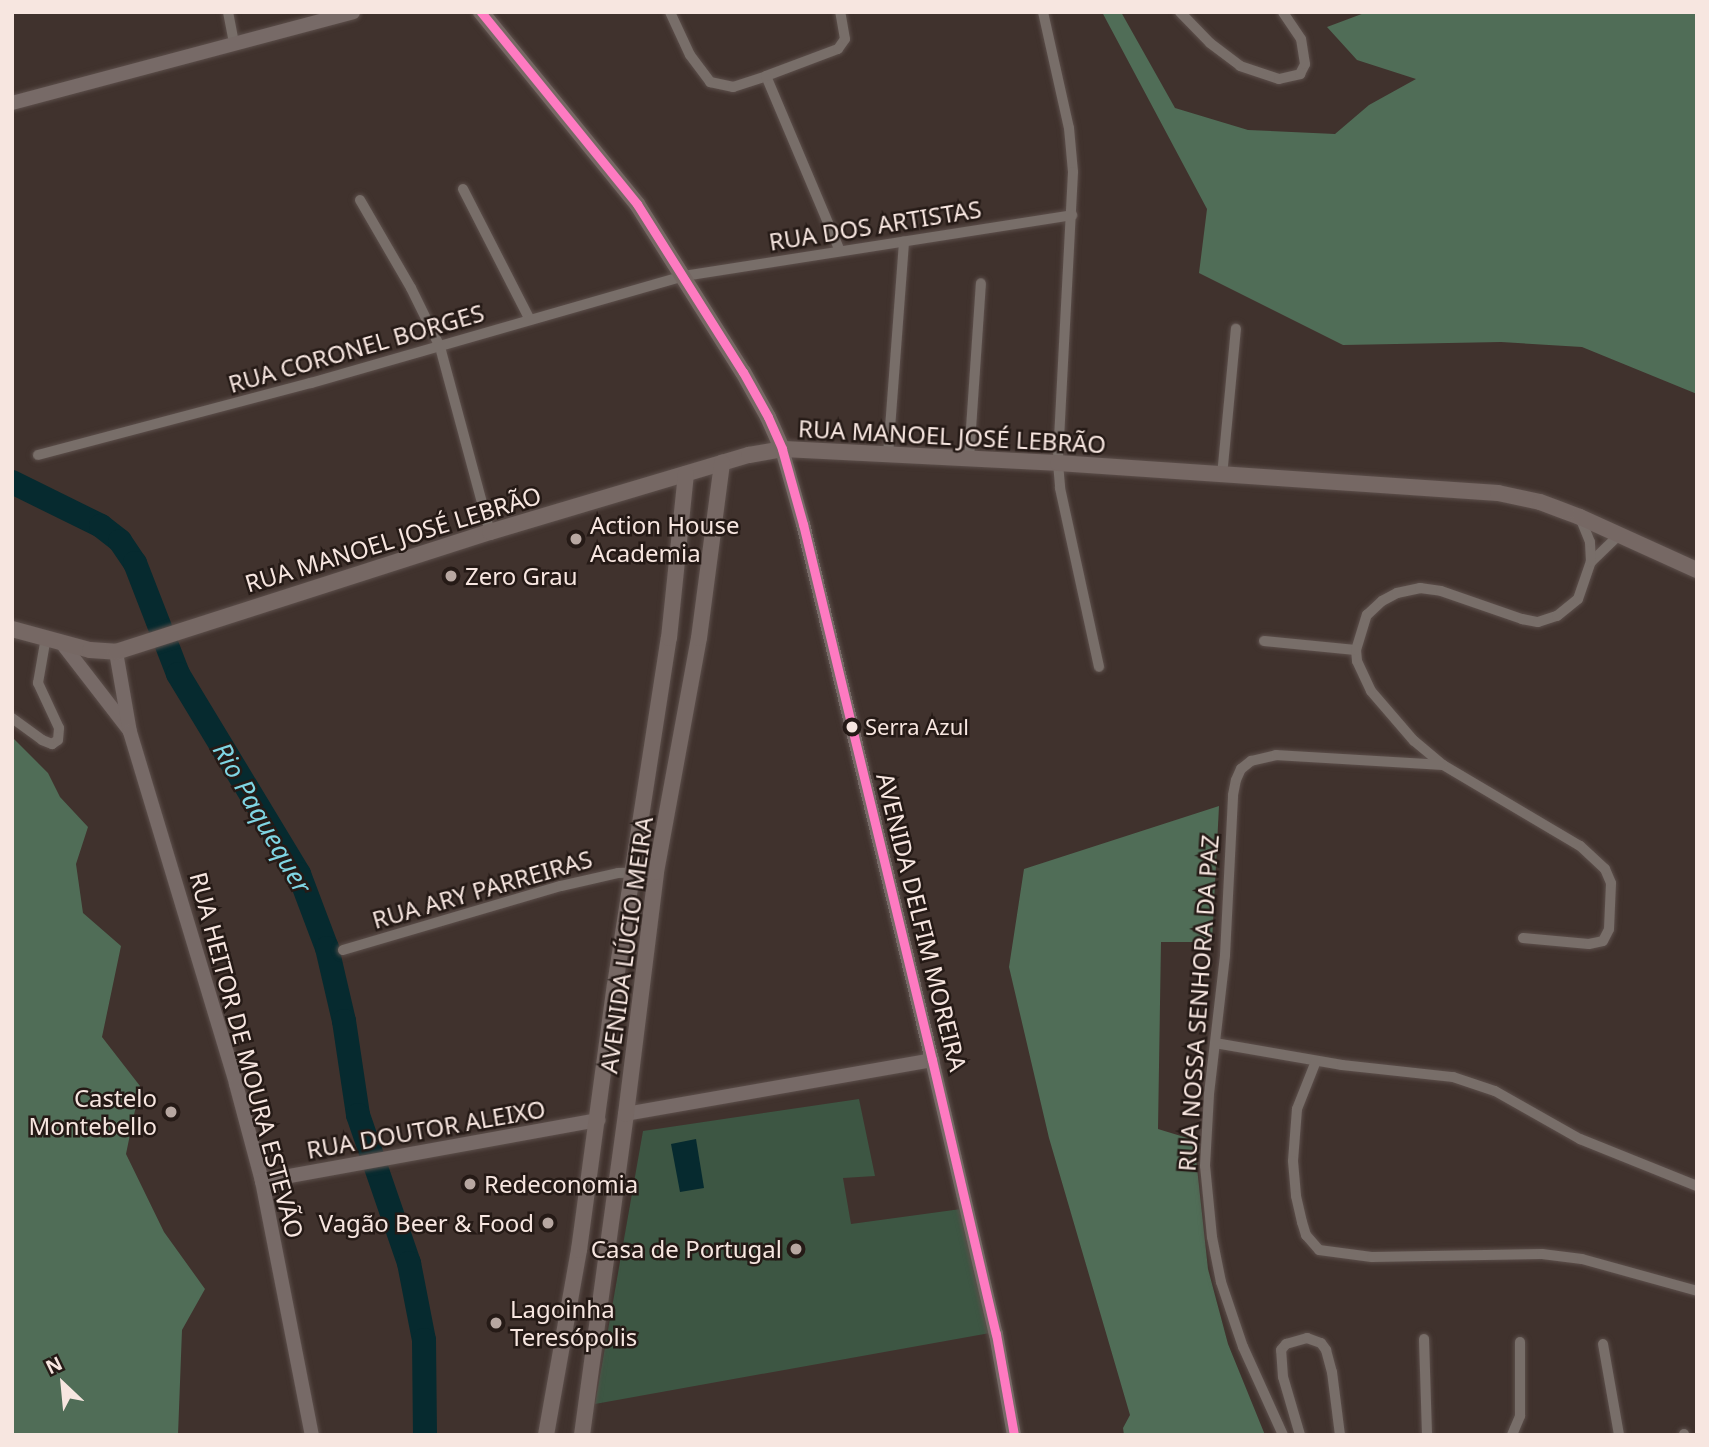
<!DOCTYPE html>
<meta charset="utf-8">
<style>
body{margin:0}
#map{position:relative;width:1709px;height:1447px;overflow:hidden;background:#40322d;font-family:"Noto Sans",sans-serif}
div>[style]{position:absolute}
.green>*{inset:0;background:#3d5643}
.forest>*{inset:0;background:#506d57}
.water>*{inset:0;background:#062a2f}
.river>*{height:24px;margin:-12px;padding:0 12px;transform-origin:12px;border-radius:12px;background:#062a2f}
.roads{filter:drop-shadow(0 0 2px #5c4f4b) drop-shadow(0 0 2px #5c4f4b)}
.street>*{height:10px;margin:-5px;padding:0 5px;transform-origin:5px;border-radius:5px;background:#786e69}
.secondary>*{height:14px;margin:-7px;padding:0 7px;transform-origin:7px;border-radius:7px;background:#776a67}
.primary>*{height:16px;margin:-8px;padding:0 8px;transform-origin:8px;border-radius:8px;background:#766864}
.bus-1>*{height:9px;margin:-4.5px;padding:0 4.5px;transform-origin:4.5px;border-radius:4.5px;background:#fe7ac1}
.dots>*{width:19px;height:19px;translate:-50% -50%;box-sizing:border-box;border:4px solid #251a16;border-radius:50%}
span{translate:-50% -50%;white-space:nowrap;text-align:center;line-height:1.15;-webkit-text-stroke:5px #251a16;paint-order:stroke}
.bus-label{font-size:22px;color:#f7e6e0}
.left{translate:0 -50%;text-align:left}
.street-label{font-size:24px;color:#f7e6e0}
.poi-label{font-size:24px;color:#f7e6e0}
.right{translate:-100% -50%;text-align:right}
.water-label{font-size:26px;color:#7fd5e3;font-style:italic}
.frame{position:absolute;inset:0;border:14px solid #f7e6e0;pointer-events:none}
.north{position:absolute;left:28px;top:1349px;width:70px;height:70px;-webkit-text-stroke:5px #251a16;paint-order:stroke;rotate:334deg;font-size:19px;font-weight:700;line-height:28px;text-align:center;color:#f7e6e0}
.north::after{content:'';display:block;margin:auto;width:24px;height:32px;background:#f7e6e0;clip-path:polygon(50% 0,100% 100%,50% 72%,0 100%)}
</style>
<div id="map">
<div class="green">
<i style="clip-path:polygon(859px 1099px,875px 1176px,843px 1178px,851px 1224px,961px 1209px,990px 1333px,595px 1404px,643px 1131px)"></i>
</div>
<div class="forest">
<i style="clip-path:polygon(1102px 12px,1121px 12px,1175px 108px,1248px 130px,1335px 134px,1369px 105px,1416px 79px,1357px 60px,1327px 27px,1367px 12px,1697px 12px,1697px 394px,1582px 347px,1501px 342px,1343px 345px,1199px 273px,1207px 209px)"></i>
<i style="clip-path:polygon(12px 737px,48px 773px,60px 797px,88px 827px,76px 864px,83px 913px,121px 946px,102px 1037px,140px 1086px,126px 1154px,164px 1232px,205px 1289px,182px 1330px,178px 1435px,12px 1435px)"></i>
<i style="clip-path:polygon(1219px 806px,1212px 942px,1161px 942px,1158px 1129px,1194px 1140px,1208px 1269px,1228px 1344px,1265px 1435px,1124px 1435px,1123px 1428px,1130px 1415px,1049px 1138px,1009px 967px,1024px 869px)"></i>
</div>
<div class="water">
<i style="clip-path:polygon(696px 1139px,704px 1188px,680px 1192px,671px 1144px)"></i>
</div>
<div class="river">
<i style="left:12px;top:482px;width:99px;rotate:26.3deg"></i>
<i style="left:101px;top:526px;width:24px;rotate:38deg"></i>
<i style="left:120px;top:541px;width:27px;rotate:56deg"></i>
<i style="left:135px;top:563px;width:119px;rotate:68.8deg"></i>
<i style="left:178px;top:674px;width:234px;rotate:58.8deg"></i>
<i style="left:299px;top:874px;width:79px;rotate:69.3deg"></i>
<i style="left:327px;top:948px;width:75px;rotate:76.9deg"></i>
<i style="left:344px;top:1021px;width:95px;rotate:81.5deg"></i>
<i style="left:358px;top:1115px;width:157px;rotate:71deg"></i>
<i style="left:409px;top:1263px;width:78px;rotate:79deg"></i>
<i style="left:424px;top:1340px;width:95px;rotate:89.4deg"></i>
</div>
<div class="roads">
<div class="street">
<i style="left:228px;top:12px;width:33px;rotate:79deg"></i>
<i style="left:670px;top:12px;width:47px;rotate:65.1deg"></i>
<i style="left:690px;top:55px;width:34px;rotate:53deg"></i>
<i style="left:710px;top:82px;width:24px;rotate:12deg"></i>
<i style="left:733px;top:87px;width:35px;rotate:-18deg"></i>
<i style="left:766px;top:76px;width:190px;rotate:67.1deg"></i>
<i style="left:1043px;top:12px;width:119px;rotate:77.4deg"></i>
<i style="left:1069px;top:128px;width:44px;rotate:84.8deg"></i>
<i style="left:1073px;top:172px;width:291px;rotate:93deg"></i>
<i style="left:1058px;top:463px;width:25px;rotate:85deg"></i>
<i style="left:1060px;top:488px;width:183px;rotate:77.7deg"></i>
<i style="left:1180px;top:12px;width:43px;rotate:45.9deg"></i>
<i style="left:1210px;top:43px;width:38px;rotate:37deg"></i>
<i style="left:1240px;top:66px;width:41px;rotate:18.4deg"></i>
<i style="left:1279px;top:79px;width:22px;rotate:-13deg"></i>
<i style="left:1300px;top:74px;width:11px;rotate:-63deg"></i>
<i style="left:1305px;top:64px;width:25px;rotate:-99deg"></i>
<i style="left:1301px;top:39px;width:32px;rotate:-124deg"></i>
<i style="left:766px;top:76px;width:77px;rotate:-20.6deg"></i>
<i style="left:838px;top:49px;width:12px;rotate:-55deg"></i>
<i style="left:845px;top:39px;width:27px;rotate:-100deg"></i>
<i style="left:463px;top:189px;width:147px;rotate:62.9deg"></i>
<i style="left:360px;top:200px;width:102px;rotate:59.9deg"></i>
<i style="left:411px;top:288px;width:66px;rotate:63.8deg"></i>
<i style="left:440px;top:347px;width:192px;rotate:74.9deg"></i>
<i style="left:38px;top:455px;width:282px;rotate:-14.8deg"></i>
<i style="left:311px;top:383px;width:388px;rotate:-16deg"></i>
<i style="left:684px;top:276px;width:393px;rotate:-8.9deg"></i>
<i style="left:888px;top:455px;width:214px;rotate:-85.7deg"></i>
<i style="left:969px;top:458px;width:175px;rotate:-86.1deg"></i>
<i style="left:1222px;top:476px;width:148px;rotate:-84.6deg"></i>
<i style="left:1591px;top:562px;width:40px;rotate:-44deg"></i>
<i style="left:1264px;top:641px;width:92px;rotate:5.6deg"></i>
<i style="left:12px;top:718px;width:37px;rotate:36deg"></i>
<i style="left:42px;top:740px;width:11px;rotate:22deg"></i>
<i style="left:52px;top:744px;width:7px;rotate:-34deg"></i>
<i style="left:58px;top:740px;width:12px;rotate:-85deg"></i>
<i style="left:59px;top:728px;width:50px;rotate:-115deg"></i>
<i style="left:38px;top:683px;width:47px;rotate:-80.1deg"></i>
<i style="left:1523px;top:938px;width:66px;rotate:5.2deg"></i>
<i style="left:1589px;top:944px;width:14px;rotate:-12deg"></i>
<i style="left:1603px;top:941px;width:13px;rotate:-63deg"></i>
<i style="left:1609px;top:929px;width:46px;rotate:-87.5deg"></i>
<i style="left:1611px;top:883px;width:15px;rotate:-113deg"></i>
<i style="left:1605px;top:869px;width:34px;rotate:-137deg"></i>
<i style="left:1580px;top:846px;width:159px;rotate:-149.4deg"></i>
<i style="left:1443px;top:765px;width:38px;rotate:-140deg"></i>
<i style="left:1414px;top:741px;width:66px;rotate:-130.7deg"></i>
<i style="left:1371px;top:691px;width:33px;rotate:-115deg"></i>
<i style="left:1357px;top:661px;width:11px;rotate:-95deg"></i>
<i style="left:1356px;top:650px;width:37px;rotate:-73deg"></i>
<i style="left:1367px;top:615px;width:21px;rotate:-43deg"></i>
<i style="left:1382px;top:601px;width:17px;rotate:-28deg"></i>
<i style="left:1397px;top:593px;width:24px;rotate:-12deg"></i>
<i style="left:1420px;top:588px;width:21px;rotate:8deg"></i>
<i style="left:1441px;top:591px;width:86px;rotate:19.1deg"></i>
<i style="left:1522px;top:619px;width:16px;rotate:11deg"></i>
<i style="left:1538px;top:622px;width:20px;rotate:-18deg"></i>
<i style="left:1557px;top:616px;width:27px;rotate:-39deg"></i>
<i style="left:1578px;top:599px;width:39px;rotate:-71deg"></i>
<i style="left:1591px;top:562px;width:20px;rotate:-93deg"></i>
<i style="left:1590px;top:542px;width:27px;rotate:-112deg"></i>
<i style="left:343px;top:950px;width:227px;rotate:-16.4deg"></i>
<i style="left:561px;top:886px;width:58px;rotate:-12.8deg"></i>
<i style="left:618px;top:873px;width:38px;rotate:-2deg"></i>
<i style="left:1215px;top:1043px;width:129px;rotate:9.8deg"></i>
<i style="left:1342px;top:1065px;width:112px;rotate:6.2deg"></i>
<i style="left:1453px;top:1077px;width:44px;rotate:18.4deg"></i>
<i style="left:1495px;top:1091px;width:98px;rotate:29.5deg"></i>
<i style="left:1580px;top:1139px;width:126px;rotate:21.9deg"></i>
<i style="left:1316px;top:1061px;width:52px;rotate:111.6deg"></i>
<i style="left:1297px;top:1109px;width:52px;rotate:94.4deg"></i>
<i style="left:1293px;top:1161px;width:35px;rotate:85deg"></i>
<i style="left:1296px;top:1196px;width:27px;rotate:77deg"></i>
<i style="left:1302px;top:1222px;width:14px;rotate:73deg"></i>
<i style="left:1306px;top:1235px;width:20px;rotate:49deg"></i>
<i style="left:1319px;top:1250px;width:53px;rotate:7.5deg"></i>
<i style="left:1372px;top:1257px;width:170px;rotate:-1deg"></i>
<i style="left:1542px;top:1254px;width:40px;rotate:7.1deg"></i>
<i style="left:1582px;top:1259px;width:119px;rotate:15.5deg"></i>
<i style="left:1424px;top:1339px;width:96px;rotate:88.2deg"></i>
<i style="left:1603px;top:1344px;width:92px;rotate:80deg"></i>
<i style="left:1684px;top:1434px;width:1px;rotate:90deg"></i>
<i style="left:1283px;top:1435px;width:97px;rotate:-114.4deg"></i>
<i style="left:1243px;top:1347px;width:69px;rotate:-108.7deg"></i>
<i style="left:1221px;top:1282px;width:46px;rotate:-101.3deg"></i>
<i style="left:1212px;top:1237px;width:71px;rotate:-95.6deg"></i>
<i style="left:1205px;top:1166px;width:72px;rotate:-86.8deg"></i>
<i style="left:1209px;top:1094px;width:140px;rotate:-83.4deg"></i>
<i style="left:1225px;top:955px;width:160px;rotate:-87.1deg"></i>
<i style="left:1233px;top:795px;width:15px;rotate:-79deg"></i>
<i style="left:1236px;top:780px;width:12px;rotate:-66deg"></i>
<i style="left:1241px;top:769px;width:13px;rotate:-39deg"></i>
<i style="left:1251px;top:761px;width:26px;rotate:-13deg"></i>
<i style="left:1276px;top:755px;width:167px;rotate:3.4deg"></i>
<i style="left:1300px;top:1435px;width:60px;rotate:-106.3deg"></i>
<i style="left:1283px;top:1377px;width:27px;rotate:-94deg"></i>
<i style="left:1281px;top:1350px;width:8px;rotate:-50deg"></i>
<i style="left:1286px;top:1344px;width:22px;rotate:-16deg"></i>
<i style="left:1307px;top:1338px;width:15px;rotate:20deg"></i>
<i style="left:1321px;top:1343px;width:9px;rotate:54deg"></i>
<i style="left:1326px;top:1350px;width:23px;rotate:75deg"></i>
<i style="left:1332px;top:1372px;width:64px;rotate:82.8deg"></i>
<i style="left:1512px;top:1435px;width:21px;rotate:-67deg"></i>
<i style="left:1520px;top:1416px;width:74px;rotate:-90deg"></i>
</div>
<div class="secondary">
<i style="left:12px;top:103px;width:353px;rotate:-14.9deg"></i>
<i style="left:782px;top:449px;width:78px;rotate:74.4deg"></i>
<i style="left:803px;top:524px;width:551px;rotate:76.47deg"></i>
<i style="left:932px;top:1060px;width:281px;rotate:76.9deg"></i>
<i style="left:996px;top:1334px;width:103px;rotate:79.9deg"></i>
<i style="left:61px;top:642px;width:111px;rotate:52.3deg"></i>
<i style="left:116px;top:652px;width:81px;rotate:80.1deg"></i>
<i style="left:130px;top:732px;width:368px;rotate:73.2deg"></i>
<i style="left:236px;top:1084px;width:100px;rotate:75deg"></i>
<i style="left:262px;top:1181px;width:259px;rotate:78.9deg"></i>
<i style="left:626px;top:1114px;width:311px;rotate:-10deg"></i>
<i style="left:262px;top:1181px;width:342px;rotate:-10.3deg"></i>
</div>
<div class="primary">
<i style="left:481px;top:12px;width:247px;rotate:50.9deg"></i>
<i style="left:637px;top:204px;width:199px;rotate:57.8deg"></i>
<i style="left:743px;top:372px;width:51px;rotate:60.9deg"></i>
<i style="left:768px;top:417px;width:35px;rotate:66deg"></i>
<i style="left:12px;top:629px;width:81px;rotate:15.1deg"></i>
<i style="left:90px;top:650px;width:26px;rotate:4deg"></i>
<i style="left:116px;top:652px;width:393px;rotate:-17.8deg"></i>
<i style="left:490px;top:532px;width:270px;rotate:-16.6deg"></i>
<i style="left:749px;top:455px;width:34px;rotate:-10deg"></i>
<i style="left:782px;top:449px;width:276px;rotate:2.9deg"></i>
<i style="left:1058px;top:463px;width:441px;rotate:3.9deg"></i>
<i style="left:1498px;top:493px;width:43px;rotate:12.1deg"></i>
<i style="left:1540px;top:502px;width:43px;rotate:20.6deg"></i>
<i style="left:1580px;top:517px;width:128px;rotate:24.4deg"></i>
<i style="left:546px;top:1435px;width:188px;rotate:-79.9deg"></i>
<i style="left:579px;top:1250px;width:267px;rotate:-82.3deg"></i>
<i style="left:615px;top:985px;width:351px;rotate:-81.2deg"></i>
<i style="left:669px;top:638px;width:165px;rotate:-84.1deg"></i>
<i style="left:582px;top:1435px;width:324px;rotate:-82.2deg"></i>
<i style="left:626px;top:1114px;width:244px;rotate:-82.9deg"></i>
<i style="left:656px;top:872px;width:238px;rotate:-79.6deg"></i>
<i style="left:699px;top:638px;width:177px;rotate:-82.5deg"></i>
</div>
</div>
<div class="bus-1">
<i style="left:481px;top:12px;width:247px;rotate:50.9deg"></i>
<i style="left:637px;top:204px;width:199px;rotate:57.8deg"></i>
<i style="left:743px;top:372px;width:51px;rotate:60.9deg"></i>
<i style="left:768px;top:417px;width:35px;rotate:66deg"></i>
<i style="left:782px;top:449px;width:78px;rotate:74.4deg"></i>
<i style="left:803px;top:524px;width:551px;rotate:76.47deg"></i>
<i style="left:932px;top:1060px;width:281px;rotate:76.9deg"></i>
<i style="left:996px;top:1334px;width:103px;rotate:79.9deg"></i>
</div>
<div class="dots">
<i style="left:576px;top:539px;background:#b7a7a1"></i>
<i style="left:451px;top:576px;background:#b7a7a1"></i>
<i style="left:852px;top:727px;background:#f7e6e0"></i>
<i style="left:171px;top:1112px;background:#b7a7a1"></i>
<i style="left:470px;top:1184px;background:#b7a7a1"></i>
<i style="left:548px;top:1223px;background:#b7a7a1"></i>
<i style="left:796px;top:1249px;background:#b7a7a1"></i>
<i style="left:496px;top:1323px;background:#b7a7a1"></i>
</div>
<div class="bus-label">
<span class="left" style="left:865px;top:727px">Serra Azul</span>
</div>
<div class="street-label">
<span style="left:875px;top:225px;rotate:-9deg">RUA DOS ARTISTAS</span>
<span style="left:356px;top:348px;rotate:-16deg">RUA CORONEL BORGES</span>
<span style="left:952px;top:436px;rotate:3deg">RUA MANOEL JOSÉ LEBRÃO</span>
<span style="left:393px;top:539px;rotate:-17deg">RUA MANOEL JOSÉ LEBRÃO</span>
<span style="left:482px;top:889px;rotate:-16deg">RUA ARY PARREIRAS</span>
<span style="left:922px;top:922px;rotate:76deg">AVENIDA DELFIM MOREIRA</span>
<span style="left:626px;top:945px;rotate:-82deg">AVENIDA LÚCIO MEIRA</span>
<span style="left:1198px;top:1003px;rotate:-86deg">RUA NOSSA SENHORA DA PAZ</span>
<span style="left:247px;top:1055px;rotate:75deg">RUA HEITOR DE MOURA ESTEVÃO</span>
<span style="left:426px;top:1129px;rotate:-10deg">RUA DOUTOR ALEIXO</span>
</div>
<div class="poi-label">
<span class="left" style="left:590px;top:539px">Action House<br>Academia</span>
<span class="left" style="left:465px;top:576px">Zero Grau</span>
<span class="right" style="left:157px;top:1112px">Castelo<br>Montebello</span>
<span class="left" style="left:484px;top:1184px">Redeconomia</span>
<span class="right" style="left:534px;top:1223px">Vagão Beer &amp; Food</span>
<span class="right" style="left:782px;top:1249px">Casa de Portugal</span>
<span class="left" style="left:510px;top:1323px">Lagoinha<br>Teresópolis</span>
</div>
<div class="water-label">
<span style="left:262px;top:818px;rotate:60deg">Rio Paquequer</span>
</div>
<div class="frame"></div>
<div class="north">N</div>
</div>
